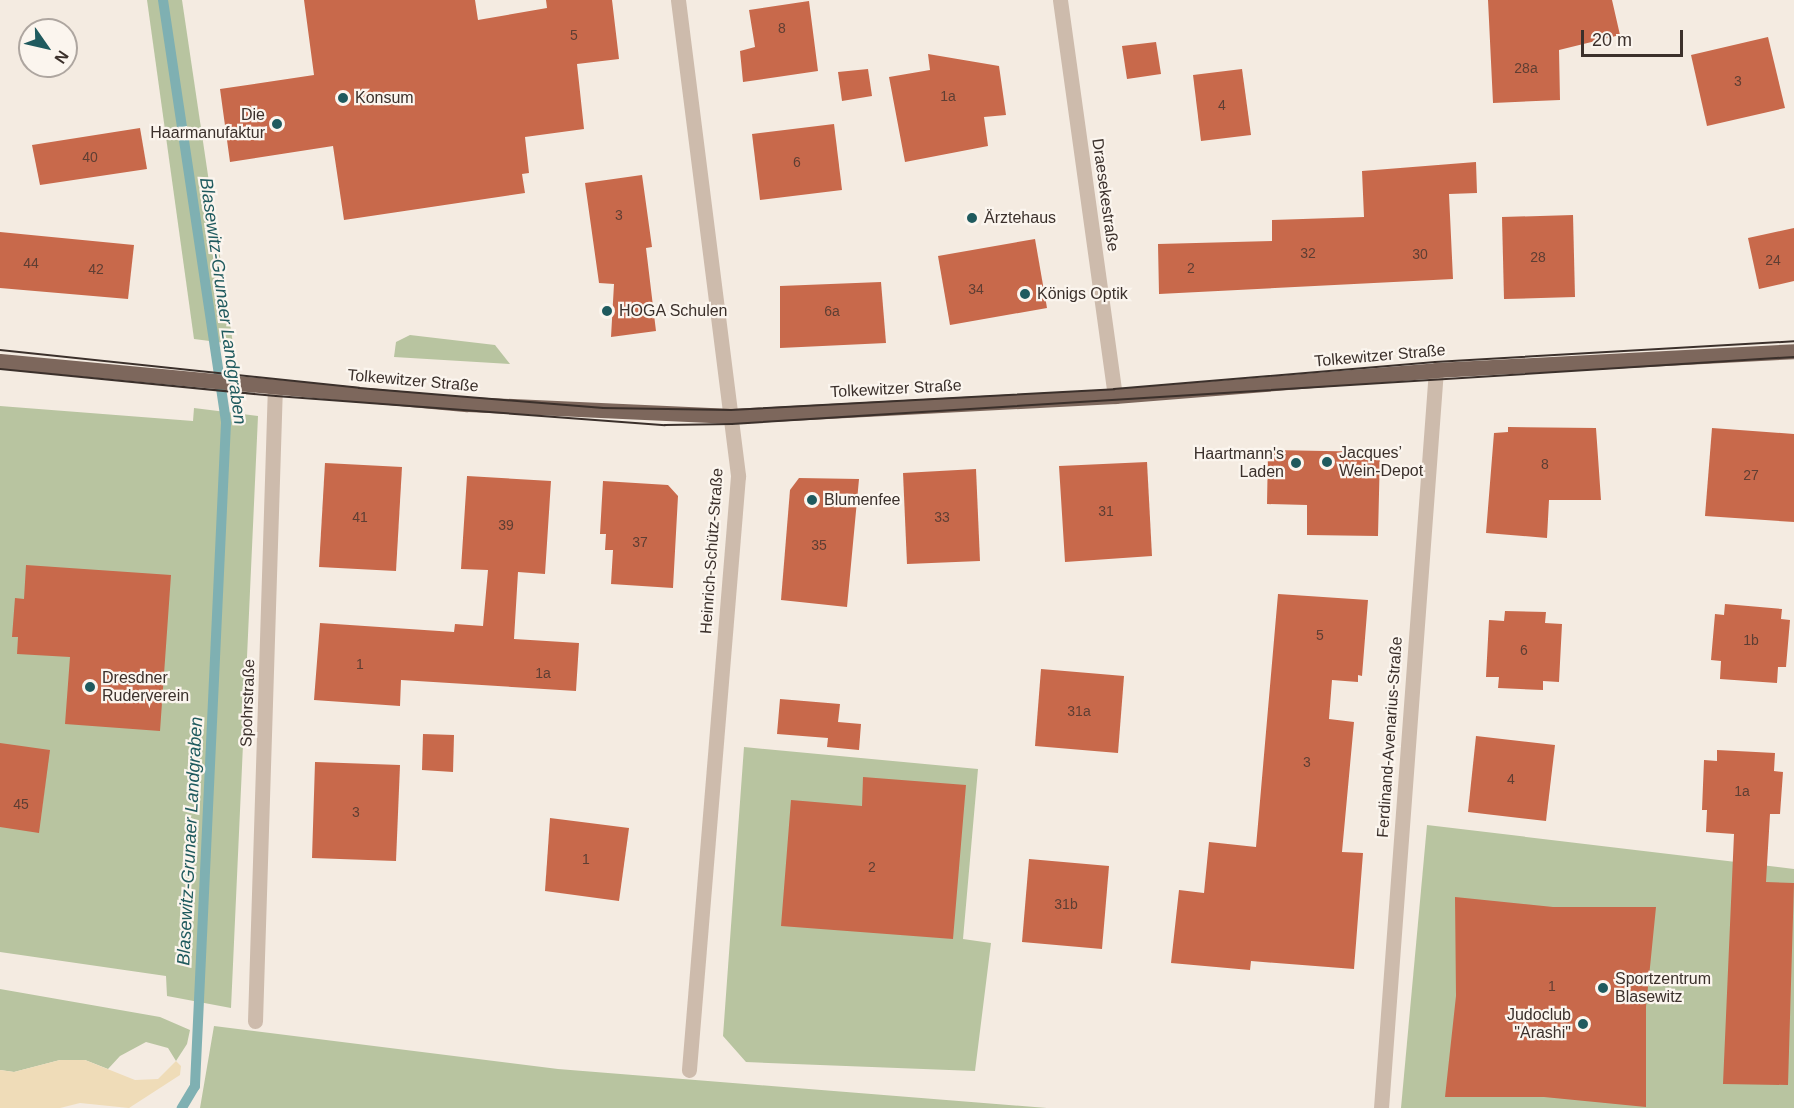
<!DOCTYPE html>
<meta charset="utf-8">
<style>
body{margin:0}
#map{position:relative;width:1794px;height:1108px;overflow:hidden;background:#f4ebe1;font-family:Helvetica,sans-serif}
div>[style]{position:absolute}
.green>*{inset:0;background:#b8c4a0}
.sand>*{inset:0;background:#efdcb8}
.stream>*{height:10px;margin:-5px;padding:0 5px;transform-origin:5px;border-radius:5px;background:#7fb0b2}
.building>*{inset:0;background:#c8694b}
.minor>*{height:15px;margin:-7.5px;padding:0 7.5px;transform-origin:7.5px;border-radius:7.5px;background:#cdbbac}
.major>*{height:15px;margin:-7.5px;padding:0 7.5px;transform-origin:7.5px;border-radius:7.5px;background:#7d675c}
.tram>*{height:1.5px;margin:-0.75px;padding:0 0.75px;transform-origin:0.75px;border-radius:0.75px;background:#3b302b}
.dots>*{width:16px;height:16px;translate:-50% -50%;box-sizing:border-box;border:3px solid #fbf5ee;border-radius:50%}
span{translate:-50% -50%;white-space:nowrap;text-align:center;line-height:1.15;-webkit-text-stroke:4.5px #fbf5ee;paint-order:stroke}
.number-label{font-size:14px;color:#5e3e33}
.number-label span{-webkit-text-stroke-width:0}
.poi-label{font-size:16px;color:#3b302b}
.left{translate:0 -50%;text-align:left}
.right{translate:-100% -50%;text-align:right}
.street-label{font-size:16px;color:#3b302b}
.water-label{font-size:18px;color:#1f5a5e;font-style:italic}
.north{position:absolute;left:18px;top:18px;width:60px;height:60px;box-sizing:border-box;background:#fbf5ee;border:2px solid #aea6a0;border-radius:50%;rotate:124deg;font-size:16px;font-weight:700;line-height:24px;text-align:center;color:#3b302b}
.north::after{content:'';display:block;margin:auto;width:21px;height:27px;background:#1f5a5e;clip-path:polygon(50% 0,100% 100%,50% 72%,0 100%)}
.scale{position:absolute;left:1581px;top:30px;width:102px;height:27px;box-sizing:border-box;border:3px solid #3b302b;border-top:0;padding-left:8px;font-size:18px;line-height:21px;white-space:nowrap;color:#3b302b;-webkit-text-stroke:4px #fbf5ee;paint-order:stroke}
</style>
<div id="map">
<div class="green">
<i style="clip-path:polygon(147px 0,182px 0,233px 344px,194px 339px)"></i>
<i style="clip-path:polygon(410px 335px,495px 345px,510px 364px,394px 357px,396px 342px)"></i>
<i style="clip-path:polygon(0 406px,193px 421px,194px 408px,258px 416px,231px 1008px,167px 996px,166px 976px,0 952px)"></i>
<i style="clip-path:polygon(744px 747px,978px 769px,963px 939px,991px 943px,975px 1071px,746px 1062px,723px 1036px)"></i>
<i style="clip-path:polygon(1427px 825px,1794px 869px,1794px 1108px,1401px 1108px)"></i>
<i style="clip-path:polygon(0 989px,160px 1017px,190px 1030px,187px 1044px,176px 1061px,168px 1048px,146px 1042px,120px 1056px,108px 1069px,85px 1060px,60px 1060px,14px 1072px,0 1070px)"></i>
<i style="clip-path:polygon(214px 1026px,558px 1069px,1047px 1108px,200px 1108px)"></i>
</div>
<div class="sand">
<i style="clip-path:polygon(60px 1060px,85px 1060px,135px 1080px,158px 1079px,176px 1061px,181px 1066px,180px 1075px,129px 1108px,80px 1103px,60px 1108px,0 1108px,0 1070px,14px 1072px)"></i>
</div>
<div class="stream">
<i style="left:163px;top:0;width:428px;rotate:81.5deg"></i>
<i style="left:226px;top:423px;width:664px;rotate:92.68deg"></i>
<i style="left:195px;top:1086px;width:26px;rotate:121deg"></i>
</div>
<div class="building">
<i style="clip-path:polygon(304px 0,475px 0,478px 20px,547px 8px,546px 0,612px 0,619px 59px,577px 64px,584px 129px,525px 137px,529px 173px,522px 174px,525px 193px,344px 220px,333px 146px,230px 162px,220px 89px,314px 75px)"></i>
<i style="clip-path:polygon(1488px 0,1612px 0,1620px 35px,1559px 50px,1560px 100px,1493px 103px)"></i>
<i style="clip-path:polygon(809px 1px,818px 71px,743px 82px,740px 51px,755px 47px,749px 10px)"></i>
<i style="clip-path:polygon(1768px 37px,1785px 108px,1707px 126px,1691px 55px)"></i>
<i style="clip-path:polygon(1156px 42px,1161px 74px,1127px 79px,1122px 46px)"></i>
<i style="clip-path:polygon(928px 54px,999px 66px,1006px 115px,984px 117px,988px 146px,905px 162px,889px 77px,930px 70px)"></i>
<i style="clip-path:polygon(868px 69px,872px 96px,842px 101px,838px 72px)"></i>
<i style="clip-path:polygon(1242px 69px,1251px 135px,1201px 141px,1193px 75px)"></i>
<i style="clip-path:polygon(834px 124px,842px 190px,760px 200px,752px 134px)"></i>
<i style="clip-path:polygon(140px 128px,147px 169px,40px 185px,32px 145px)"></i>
<i style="clip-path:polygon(1476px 162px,1477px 193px,1449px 194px,1453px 279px,1159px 294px,1158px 244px,1272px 241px,1272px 220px,1364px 217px,1362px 171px)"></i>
<i style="clip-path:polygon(642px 175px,652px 247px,646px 248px,656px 331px,611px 337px,614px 284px,599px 283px,585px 183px)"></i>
<i style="clip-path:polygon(1573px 215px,1575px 297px,1504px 299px,1502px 217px)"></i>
<i style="clip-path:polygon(1794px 228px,1794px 281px,1759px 289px,1748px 238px)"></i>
<i style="clip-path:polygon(0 232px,134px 245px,128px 299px,0 288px)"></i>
<i style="clip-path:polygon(1035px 239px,1047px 308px,950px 325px,938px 256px)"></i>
<i style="clip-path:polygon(881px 282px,886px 343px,780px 348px,780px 286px)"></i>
<i style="clip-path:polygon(1508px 427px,1596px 428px,1601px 500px,1549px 500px,1547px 538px,1486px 533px,1494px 433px,1508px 432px)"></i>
<i style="clip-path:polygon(1712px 428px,1794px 434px,1794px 522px,1705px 516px)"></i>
<i style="clip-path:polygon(1268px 450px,1380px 452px,1378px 536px,1307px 535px,1307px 505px,1267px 504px)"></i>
<i style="clip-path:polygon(1147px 462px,1152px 556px,1065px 562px,1059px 466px)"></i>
<i style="clip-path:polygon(325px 463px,402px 467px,396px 571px,319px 567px)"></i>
<i style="clip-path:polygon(976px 469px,980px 561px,907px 564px,903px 473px)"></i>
<i style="clip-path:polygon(467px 476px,551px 481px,545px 574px,518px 572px,514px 639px,579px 643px,576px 691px,401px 680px,400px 706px,314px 700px,320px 623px,454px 632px,455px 624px,483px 626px,488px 570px,461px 569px)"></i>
<i style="clip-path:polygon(799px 478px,859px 479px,847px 607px,781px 600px,790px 490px)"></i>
<i style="clip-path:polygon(603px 481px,668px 485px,678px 496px,673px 588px,611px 584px,613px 550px,605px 550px,606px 534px,600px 534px)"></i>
<i style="clip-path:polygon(26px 565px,171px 575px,160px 731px,65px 724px,70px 657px,17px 654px,18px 637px,12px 637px,15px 598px,24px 599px)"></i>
<i style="clip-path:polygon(1278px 594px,1368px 600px,1362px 676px,1358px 675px,1358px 682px,1332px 680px,1329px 719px,1354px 722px,1342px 852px,1363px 853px,1354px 969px,1251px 961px,1250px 970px,1171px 963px,1179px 890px,1204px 893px,1209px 842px,1256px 847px)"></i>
<i style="clip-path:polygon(1725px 604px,1782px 609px,1781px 619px,1790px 620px,1786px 667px,1778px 667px,1777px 683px,1720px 679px,1721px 661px,1711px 660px,1715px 614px,1724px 615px)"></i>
<i style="clip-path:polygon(1505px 611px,1546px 612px,1545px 623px,1562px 624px,1559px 682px,1543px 681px,1543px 690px,1498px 688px,1499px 677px,1486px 677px,1489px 620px,1504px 621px)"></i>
<i style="clip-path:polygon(1041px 669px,1124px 676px,1118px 753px,1035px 746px)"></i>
<i style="clip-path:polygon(780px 699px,840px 704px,838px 722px,861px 724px,859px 750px,827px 747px,828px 738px,777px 734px)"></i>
<i style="clip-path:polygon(423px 734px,454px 735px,453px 772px,422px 770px)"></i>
<i style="clip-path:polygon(1476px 736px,1555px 745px,1546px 821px,1468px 812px)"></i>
<i style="clip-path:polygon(0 743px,50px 750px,39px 833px,0 827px)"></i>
<i style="clip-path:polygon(1717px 750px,1775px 753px,1774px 771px,1783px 772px,1780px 814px,1770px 814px,1766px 882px,1794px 883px,1788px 1085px,1723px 1084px,1734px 834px,1706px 832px,1707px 810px,1702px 810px,1704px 760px,1717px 761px)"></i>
<i style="clip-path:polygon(315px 762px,400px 765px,396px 861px,312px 858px)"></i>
<i style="clip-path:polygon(863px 777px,966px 785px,953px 939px,781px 926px,791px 800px,862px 806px)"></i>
<i style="clip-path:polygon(550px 818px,629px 828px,619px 901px,545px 891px)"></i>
<i style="clip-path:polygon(1029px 859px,1109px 866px,1102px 949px,1022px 942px)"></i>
<i style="clip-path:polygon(1455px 897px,1553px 907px,1656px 907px,1646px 1007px,1646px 1107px,1544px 1097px,1445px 1097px,1456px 996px)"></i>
</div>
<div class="minor">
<i style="left:678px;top:0;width:480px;rotate:82.8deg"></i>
<i style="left:738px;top:476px;width:596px;rotate:94.72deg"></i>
<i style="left:1060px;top:0;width:400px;rotate:82.1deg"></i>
<i style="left:255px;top:1021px;width:635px;rotate:-88.2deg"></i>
<i style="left:1381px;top:1108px;width:740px;rotate:-85.74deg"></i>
</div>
<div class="major">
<i style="left:0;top:361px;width:469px;rotate:5.3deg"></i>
<i style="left:467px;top:404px;width:265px;rotate:2.6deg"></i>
<i style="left:732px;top:416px;width:384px;rotate:-3deg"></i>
<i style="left:1115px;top:396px;width:322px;rotate:-4.6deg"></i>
<i style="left:1436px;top:370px;width:359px;rotate:-3deg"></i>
</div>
<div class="tram">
<i style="left:0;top:350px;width:361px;rotate:6deg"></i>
<i style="left:359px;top:388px;width:245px;rotate:4.7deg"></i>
<i style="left:603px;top:408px;width:128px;rotate:0.9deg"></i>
<i style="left:731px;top:410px;width:384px;rotate:-3.1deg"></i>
<i style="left:1114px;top:389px;width:322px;rotate:-4.8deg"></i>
<i style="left:1435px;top:362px;width:360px;rotate:-3.3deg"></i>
<i style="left:0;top:369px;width:277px;rotate:5.6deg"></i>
<i style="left:276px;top:396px;width:390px;rotate:4.3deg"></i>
<i style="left:665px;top:425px;width:67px;rotate:-0.9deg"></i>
<i style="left:732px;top:424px;width:1064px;rotate:-3.61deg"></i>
</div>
<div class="dots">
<i style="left:343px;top:98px;background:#1f5a5e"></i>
<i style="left:277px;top:124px;background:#1f5a5e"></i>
<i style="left:972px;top:218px;background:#1f5a5e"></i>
<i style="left:1025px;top:294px;background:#1f5a5e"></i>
<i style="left:607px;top:311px;background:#1f5a5e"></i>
<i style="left:1327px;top:462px;background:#1f5a5e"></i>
<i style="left:1296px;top:463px;background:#1f5a5e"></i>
<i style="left:812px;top:500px;background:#1f5a5e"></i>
<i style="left:90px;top:687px;background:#1f5a5e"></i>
<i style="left:1603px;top:988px;background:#1f5a5e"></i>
<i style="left:1583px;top:1024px;background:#1f5a5e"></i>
</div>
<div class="number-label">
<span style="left:782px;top:28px">8</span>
<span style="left:574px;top:35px">5</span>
<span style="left:1526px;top:68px">28a</span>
<span style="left:1738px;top:81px">3</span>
<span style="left:948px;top:96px">1a</span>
<span style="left:1222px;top:105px">4</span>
<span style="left:90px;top:157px">40</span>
<span style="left:797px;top:162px">6</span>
<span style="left:619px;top:215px">3</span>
<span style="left:1308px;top:253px">32</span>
<span style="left:1420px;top:254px">30</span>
<span style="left:1538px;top:257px">28</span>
<span style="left:1773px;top:260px">24</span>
<span style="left:31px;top:263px">44</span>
<span style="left:1191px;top:268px">2</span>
<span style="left:96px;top:269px">42</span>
<span style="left:976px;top:289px">34</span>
<span style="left:832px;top:311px">6a</span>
<span style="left:1545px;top:464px">8</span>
<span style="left:1751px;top:475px">27</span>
<span style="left:1106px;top:511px">31</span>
<span style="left:360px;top:517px">41</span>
<span style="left:942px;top:517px">33</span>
<span style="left:506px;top:525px">39</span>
<span style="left:640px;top:542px">37</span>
<span style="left:819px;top:545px">35</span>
<span style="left:1320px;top:635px">5</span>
<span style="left:1751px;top:640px">1b</span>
<span style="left:1524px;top:650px">6</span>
<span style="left:360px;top:664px">1</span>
<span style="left:543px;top:673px">1a</span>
<span style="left:1079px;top:711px">31a</span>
<span style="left:1307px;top:762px">3</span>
<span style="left:1511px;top:779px">4</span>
<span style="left:1742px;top:791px">1a</span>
<span style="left:21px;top:804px">45</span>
<span style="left:356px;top:812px">3</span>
<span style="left:586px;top:859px">1</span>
<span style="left:872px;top:867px">2</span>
<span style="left:1066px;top:904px">31b</span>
<span style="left:1552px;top:986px">1</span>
</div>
<div class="poi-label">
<span class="left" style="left:355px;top:98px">Konsum</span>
<span class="right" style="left:265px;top:124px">Die<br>Haarmanufaktur</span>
<span class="left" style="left:984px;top:218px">Ärztehaus</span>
<span class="left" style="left:1037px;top:294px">Königs Optik</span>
<span class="left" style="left:619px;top:311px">HOGA Schulen</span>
<span class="left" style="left:1339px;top:462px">Jacques’<br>Wein-Depot</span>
<span class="right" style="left:1284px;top:463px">Haartmann's<br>Laden</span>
<span class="left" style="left:824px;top:500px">Blumenfee</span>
<span class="left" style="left:102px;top:687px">Dresdner<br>Ruderverein</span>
<span class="left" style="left:1615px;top:988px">Sportzentrum<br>Blasewitz</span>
<span class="right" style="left:1571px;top:1024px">Judoclub<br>"Arashi"</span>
</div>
<div class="street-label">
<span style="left:1105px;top:195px;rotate:82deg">Draesekestraße</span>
<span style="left:1380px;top:356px;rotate:-5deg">Tolkewitzer Straße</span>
<span style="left:413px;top:381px;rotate:5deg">Tolkewitzer Straße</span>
<span style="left:896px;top:389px;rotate:-3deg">Tolkewitzer Straße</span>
<span style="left:712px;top:551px;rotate:-86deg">Heinrich-Schütz-Straße</span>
<span style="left:248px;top:703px;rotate:-88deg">Spohrstraße</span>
<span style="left:1390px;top:737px;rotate:-86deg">Ferdinand-Avenarius-Straße</span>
</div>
<div class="water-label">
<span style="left:223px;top:301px;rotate:82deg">Blasewitz‐Grunaer Landgraben</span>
<span style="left:190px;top:841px;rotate:-87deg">Blasewitz‐Grunaer Landgraben</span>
</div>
<div class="north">N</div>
<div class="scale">20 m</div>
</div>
